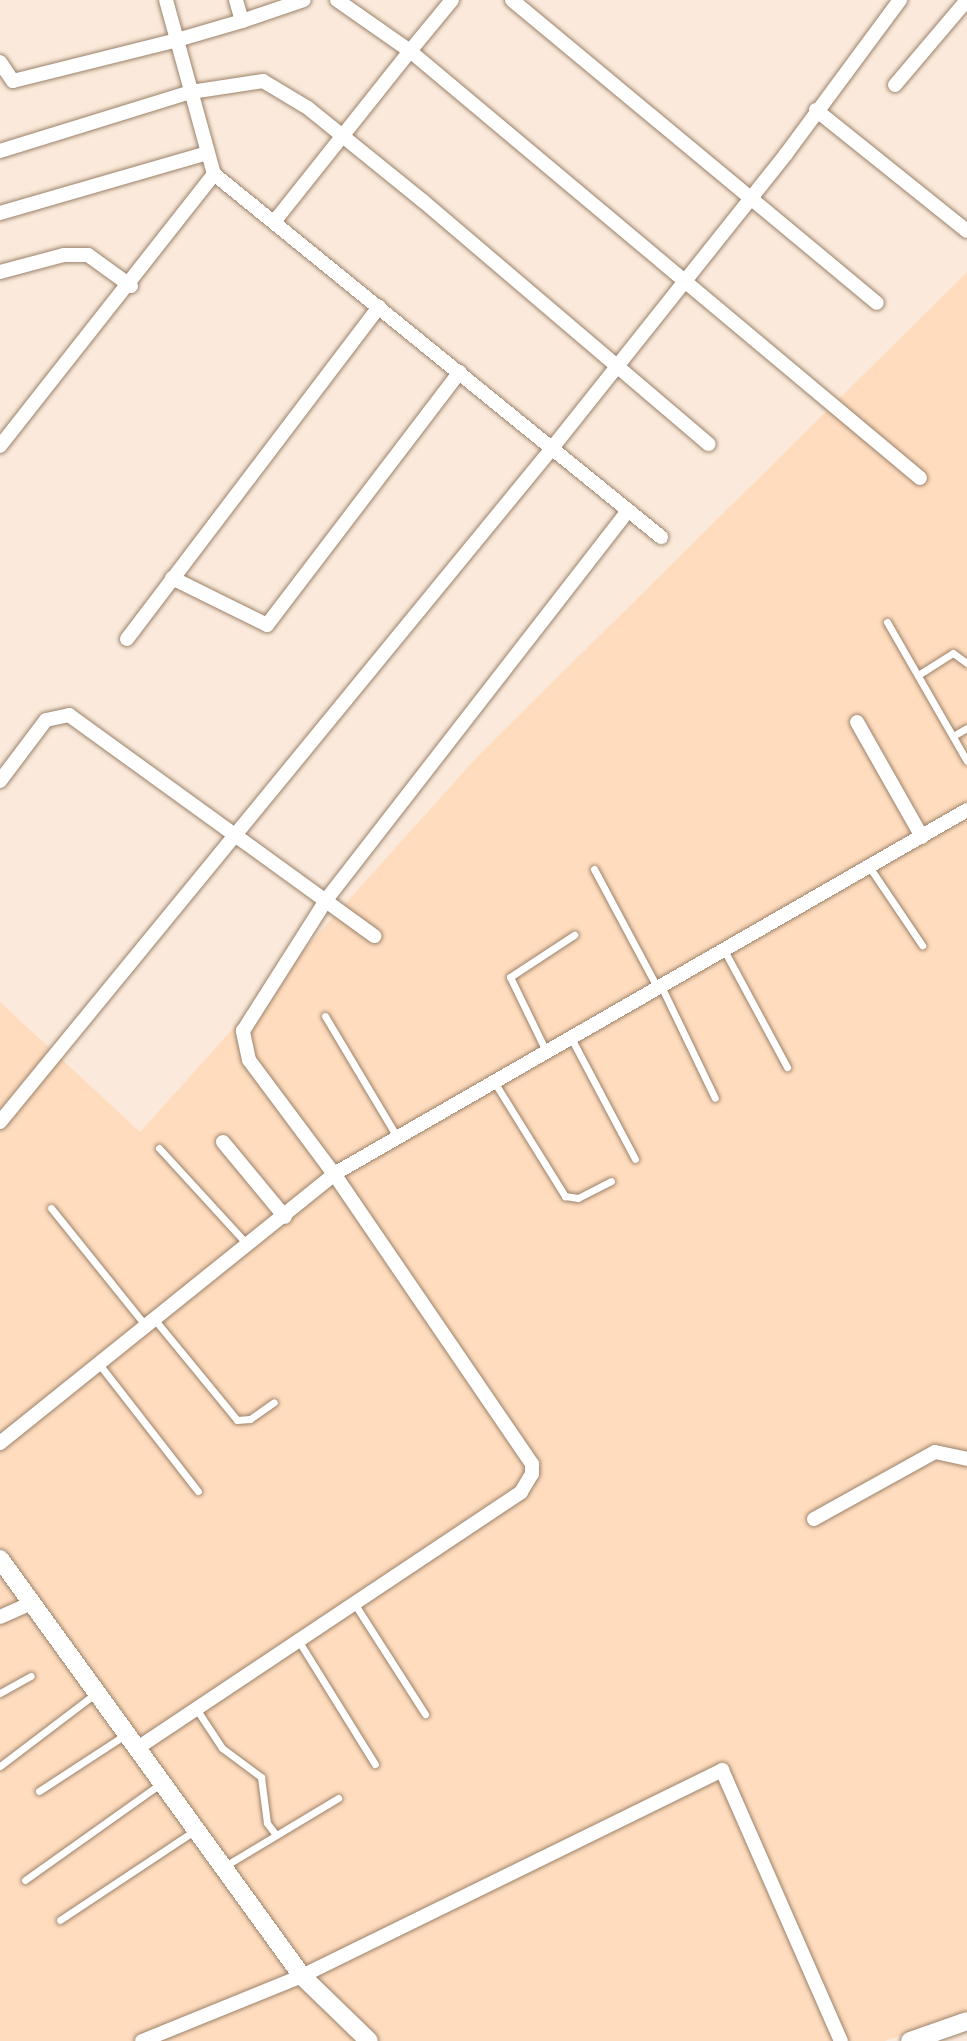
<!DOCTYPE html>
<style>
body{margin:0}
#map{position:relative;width:967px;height:2041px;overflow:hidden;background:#fbeadb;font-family:Jost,sans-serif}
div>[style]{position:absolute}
.built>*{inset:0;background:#ffdcbe}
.roads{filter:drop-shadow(0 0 2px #9b826a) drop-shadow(0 0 2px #9b826a)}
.service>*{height:7px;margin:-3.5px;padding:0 3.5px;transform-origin:3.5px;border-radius:3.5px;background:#fff}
.minor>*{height:14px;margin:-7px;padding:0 7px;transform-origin:7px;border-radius:7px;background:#fff}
.tertiary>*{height:18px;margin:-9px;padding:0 9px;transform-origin:9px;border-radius:9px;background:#fff}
span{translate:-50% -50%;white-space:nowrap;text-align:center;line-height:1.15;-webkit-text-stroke:6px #fff;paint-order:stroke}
</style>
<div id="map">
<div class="built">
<i style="clip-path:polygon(967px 272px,967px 2012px,885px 2041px,0 2041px,0 1002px,140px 1132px,477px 757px)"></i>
</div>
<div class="roads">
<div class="service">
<i style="left:887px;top:622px;width:160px;rotate:60.1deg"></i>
<i style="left:918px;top:675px;width:41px;rotate:-32.2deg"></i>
<i style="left:953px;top:653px;width:17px;rotate:36deg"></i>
<i style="left:953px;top:736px;width:16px;rotate:-30deg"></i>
<i style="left:868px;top:865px;width:97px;rotate:56deg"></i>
<i style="left:594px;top:869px;width:132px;rotate:61.9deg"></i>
<i style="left:724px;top:950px;width:133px;rotate:61.7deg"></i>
<i style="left:661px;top:986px;width:124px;rotate:64.3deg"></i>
<i style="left:325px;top:1016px;width:141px;rotate:59.2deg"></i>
<i style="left:570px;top:1036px;width:139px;rotate:62.1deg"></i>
<i style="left:545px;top:1049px;width:80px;rotate:-115.9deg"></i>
<i style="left:510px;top:977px;width:77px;rotate:-33.3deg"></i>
<i style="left:493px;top:1080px;width:137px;rotate:58.2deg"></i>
<i style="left:565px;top:1196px;width:13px;rotate:9deg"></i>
<i style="left:578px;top:1198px;width:37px;rotate:-27deg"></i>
<i style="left:159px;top:1148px;width:132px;rotate:47.5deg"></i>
<i style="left:51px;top:1208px;width:151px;rotate:51.2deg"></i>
<i style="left:155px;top:1320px;width:129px;rotate:50.6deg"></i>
<i style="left:237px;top:1420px;width:13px;rotate:-4deg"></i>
<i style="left:250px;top:1419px;width:29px;rotate:-35deg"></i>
<i style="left:99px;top:1364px;width:161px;rotate:52.1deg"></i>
<i style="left:354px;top:1603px;width:132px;rotate:57.4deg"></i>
<i style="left:298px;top:1640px;width:146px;rotate:58.2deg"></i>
<i style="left:0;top:1693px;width:35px;rotate:-29deg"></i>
<i style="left:195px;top:1707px;width:49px;rotate:56.6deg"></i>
<i style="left:222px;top:1748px;width:49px;rotate:36.6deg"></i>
<i style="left:261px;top:1777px;width:46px;rotate:82.6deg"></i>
<i style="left:267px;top:1823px;width:15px;rotate:53deg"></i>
<i style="left:0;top:1766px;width:119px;rotate:-37.2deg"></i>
<i style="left:39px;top:1791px;width:103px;rotate:-33.1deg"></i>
<i style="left:225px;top:1866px;width:132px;rotate:-31deg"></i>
<i style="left:25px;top:1880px;width:166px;rotate:-35.4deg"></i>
<i style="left:60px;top:1920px;width:161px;rotate:-33.6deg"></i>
</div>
<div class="minor">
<i style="left:166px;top:0;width:180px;rotate:74.6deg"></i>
<i style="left:214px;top:174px;width:576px;rotate:39.08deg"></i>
<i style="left:452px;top:0;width:66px;rotate:129.5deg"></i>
<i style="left:410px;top:51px;width:665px;rotate:39.94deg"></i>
<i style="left:512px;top:0;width:474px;rotate:39.7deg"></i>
<i style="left:242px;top:21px;width:65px;rotate:-18.7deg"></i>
<i style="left:0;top:62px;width:23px;rotate:56deg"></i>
<i style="left:13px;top:81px;width:169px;rotate:-14deg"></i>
<i style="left:177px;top:40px;width:68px;rotate:-16.3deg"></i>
<i style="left:242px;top:21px;width:22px;rotate:-106deg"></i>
<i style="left:895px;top:85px;width:111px;rotate:-49.7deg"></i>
<i style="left:816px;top:110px;width:193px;rotate:38.7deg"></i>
<i style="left:0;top:151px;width:200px;rotate:-17.2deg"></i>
<i style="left:191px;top:92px;width:73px;rotate:-8.7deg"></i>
<i style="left:263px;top:81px;width:52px;rotate:31deg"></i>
<i style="left:308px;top:108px;width:148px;rotate:39deg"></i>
<i style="left:423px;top:201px;width:375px;rotate:40.4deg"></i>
<i style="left:0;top:213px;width:216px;rotate:-16.1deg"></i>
<i style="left:274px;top:222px;width:218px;rotate:-51.5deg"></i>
<i style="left:410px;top:51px;width:89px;rotate:-145.1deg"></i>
<i style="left:0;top:272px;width:66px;rotate:-14.9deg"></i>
<i style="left:64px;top:255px;width:24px"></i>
<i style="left:88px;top:255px;width:53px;rotate:35.8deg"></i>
<i style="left:0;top:446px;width:346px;rotate:-51.8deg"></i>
<i style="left:172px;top:578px;width:106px;rotate:26.3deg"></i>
<i style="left:267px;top:625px;width:318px;rotate:-52.7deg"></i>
<i style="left:127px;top:639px;width:417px;rotate:-52.8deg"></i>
<i style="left:857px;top:722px;width:132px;rotate:60.5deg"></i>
<i style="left:0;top:781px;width:76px;rotate:-53deg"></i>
<i style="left:46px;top:720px;width:24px;rotate:-12deg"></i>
<i style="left:69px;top:715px;width:377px;rotate:35.9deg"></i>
<i style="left:0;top:1122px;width:873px;rotate:-50.67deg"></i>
<i style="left:553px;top:447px;width:374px;rotate:-51.5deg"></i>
<i style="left:786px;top:154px;width:192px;rotate:-53.5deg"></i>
<i style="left:223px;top:1142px;width:97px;rotate:50.4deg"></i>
<i style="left:0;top:1443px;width:429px;rotate:-38.8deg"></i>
<i style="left:334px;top:1174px;width:730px;rotate:-29.9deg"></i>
<i style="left:814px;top:1519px;width:138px;rotate:-29deg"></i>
<i style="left:935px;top:1452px;width:33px;rotate:12deg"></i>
<i style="left:0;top:1617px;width:34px;rotate:-24deg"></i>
<i style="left:136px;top:1749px;width:463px;rotate:-33.7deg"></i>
<i style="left:521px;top:1492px;width:21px;rotate:-59deg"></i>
<i style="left:532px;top:1474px;width:10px;rotate:-90deg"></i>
<i style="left:532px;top:1464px;width:351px;rotate:-124.3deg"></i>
<i style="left:334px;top:1174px;width:142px;rotate:-126.7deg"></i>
<i style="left:249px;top:1060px;width:30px;rotate:-102deg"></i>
<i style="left:243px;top:1031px;width:155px;rotate:-57.6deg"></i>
<i style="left:326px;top:900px;width:493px;rotate:-52.2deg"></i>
<i style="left:142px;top:2041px;width:173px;rotate:-22.1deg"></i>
<i style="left:302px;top:1976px;width:468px;rotate:-26.1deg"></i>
<i style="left:722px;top:1770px;width:296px;rotate:66.3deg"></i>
</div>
<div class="tertiary">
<i style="left:0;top:1559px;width:515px;rotate:54.09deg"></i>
<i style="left:302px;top:1976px;width:93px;rotate:44.1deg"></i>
<i style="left:910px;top:2041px;width:60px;rotate:-19.3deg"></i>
</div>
</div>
</div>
